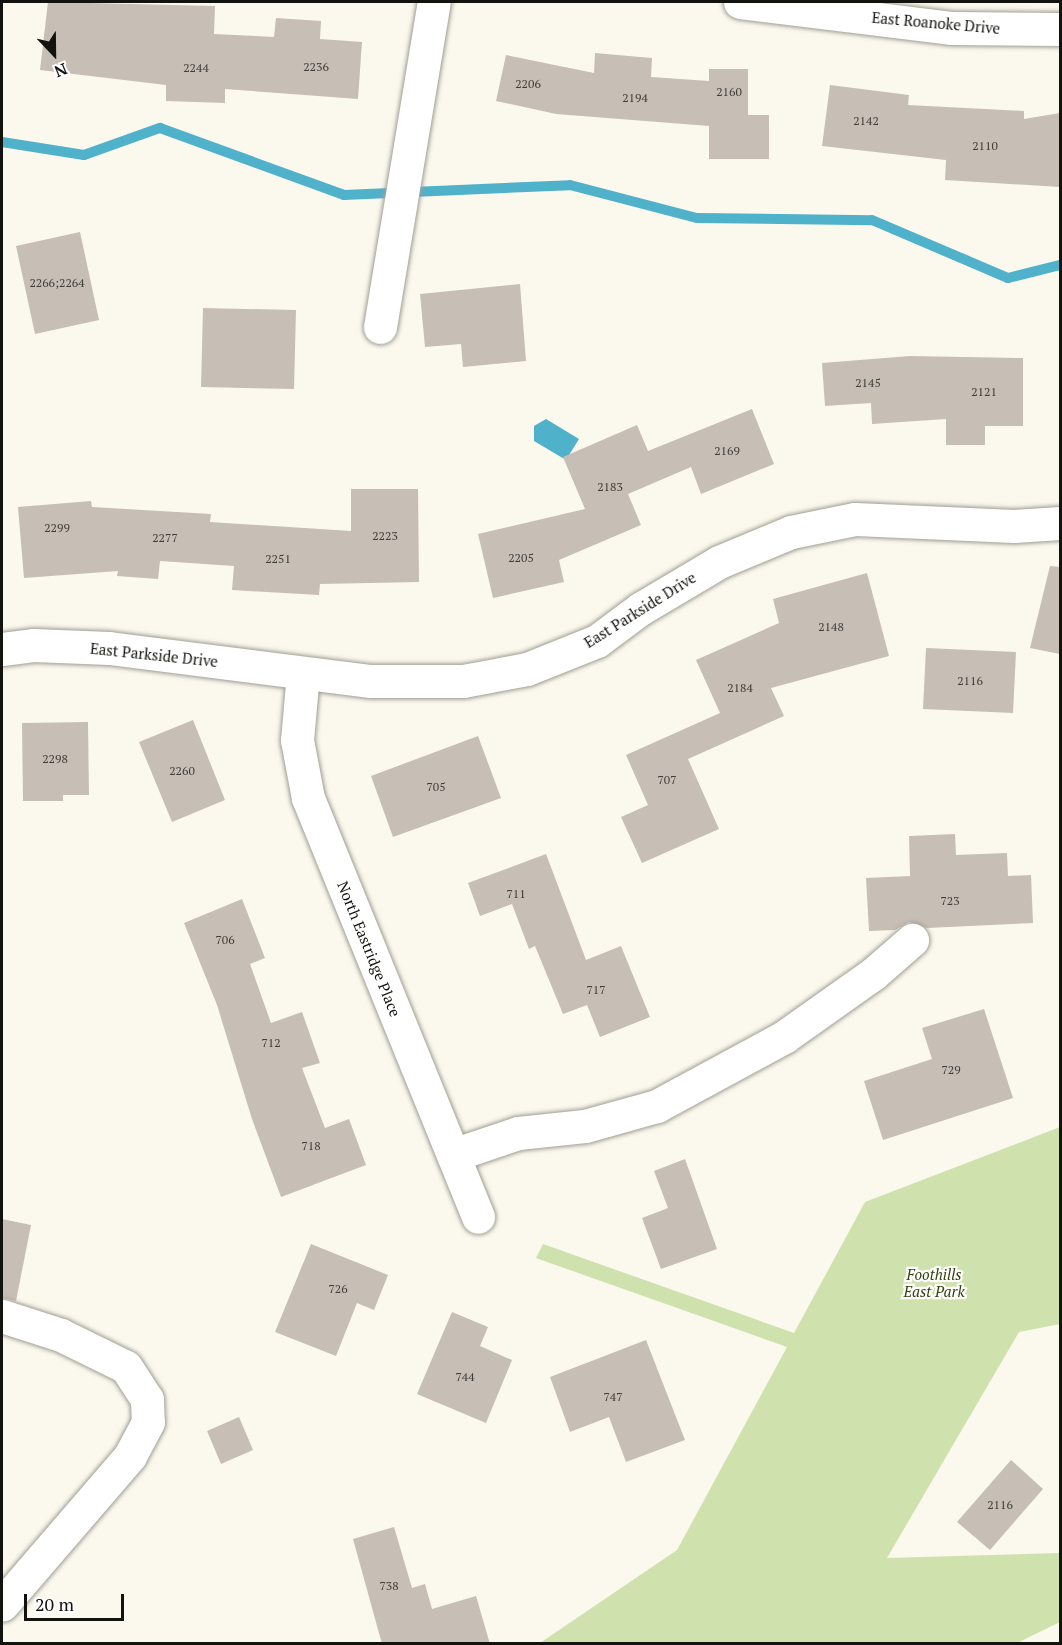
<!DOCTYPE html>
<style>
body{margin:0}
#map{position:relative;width:1062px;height:1645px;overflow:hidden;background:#fbf9ee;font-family:"PT Serif",serif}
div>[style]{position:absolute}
.green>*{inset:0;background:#cfe1ac}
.water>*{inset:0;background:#50b1cb}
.stream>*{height:10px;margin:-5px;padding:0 5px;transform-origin:5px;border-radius:5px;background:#50b1cb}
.building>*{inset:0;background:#c7beb6}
.roads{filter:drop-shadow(0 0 2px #a09e93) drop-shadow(0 0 2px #a09e93)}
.minor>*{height:33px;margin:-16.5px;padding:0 16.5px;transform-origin:16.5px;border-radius:16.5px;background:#fff}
span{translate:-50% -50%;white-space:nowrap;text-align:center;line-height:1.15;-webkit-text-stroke:4.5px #fff;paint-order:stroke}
.number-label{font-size:12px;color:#3f3d38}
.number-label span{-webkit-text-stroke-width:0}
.street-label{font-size:15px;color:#12120e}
.park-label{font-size:15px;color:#34420e;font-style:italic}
.frame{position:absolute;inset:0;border:3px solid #12120e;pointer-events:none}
.north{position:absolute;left:24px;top:24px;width:60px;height:60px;-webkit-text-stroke:4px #fff;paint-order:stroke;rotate:158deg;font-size:16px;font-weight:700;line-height:24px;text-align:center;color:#12120e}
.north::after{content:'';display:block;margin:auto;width:21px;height:27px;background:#12120e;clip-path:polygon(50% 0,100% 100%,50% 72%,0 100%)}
.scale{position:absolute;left:24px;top:1594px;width:100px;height:27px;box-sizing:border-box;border:3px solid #12120e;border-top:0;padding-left:8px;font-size:18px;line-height:21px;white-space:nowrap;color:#12120e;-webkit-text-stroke:4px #fff;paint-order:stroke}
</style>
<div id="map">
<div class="green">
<i style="clip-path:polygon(1060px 1127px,1060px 1324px,1019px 1332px,887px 1558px,1060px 1553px,1060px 1622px,1015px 1644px,540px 1643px,677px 1550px,787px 1347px,536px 1258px,543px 1244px,794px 1333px,865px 1202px)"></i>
</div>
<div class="water">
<i style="clip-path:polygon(546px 419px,579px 439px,566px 460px,534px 441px,534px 426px)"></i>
</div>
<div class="stream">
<i style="left:2px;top:142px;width:83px;rotate:9deg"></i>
<i style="left:84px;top:155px;width:81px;rotate:-19.6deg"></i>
<i style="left:160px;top:128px;width:196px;rotate:20deg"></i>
<i style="left:344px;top:195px;width:226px;rotate:-2.5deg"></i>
<i style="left:570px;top:185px;width:131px;rotate:14.6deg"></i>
<i style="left:697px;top:218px;width:175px;rotate:0.7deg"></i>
<i style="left:872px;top:220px;width:148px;rotate:23.1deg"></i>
<i style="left:1008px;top:278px;width:54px;rotate:-14deg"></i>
</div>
<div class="building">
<i style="clip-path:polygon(48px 2px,215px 6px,214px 34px,274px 37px,276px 18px,321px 21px,320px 39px,362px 42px,358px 99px,225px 89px,225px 103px,166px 101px,166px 85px,40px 70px)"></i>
<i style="clip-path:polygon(595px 53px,652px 58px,651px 77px,709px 81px,709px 69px,748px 69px,748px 115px,769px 115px,769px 159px,709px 159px,709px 126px,556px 114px,496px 101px,506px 55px,594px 73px)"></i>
<i style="clip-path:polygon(830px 85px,909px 95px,908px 105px,1024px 111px,1024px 119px,1060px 113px,1060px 187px,945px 180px,946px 160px,822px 146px)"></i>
<i style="clip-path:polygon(80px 232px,99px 320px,35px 334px,16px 246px)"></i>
<i style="clip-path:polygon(520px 284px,526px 361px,463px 367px,461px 344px,425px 347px,420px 294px)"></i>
<i style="clip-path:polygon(203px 308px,296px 310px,294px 389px,201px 387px)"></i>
<i style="clip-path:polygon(910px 356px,1023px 358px,1023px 426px,985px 426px,985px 445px,946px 445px,946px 419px,872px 424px,871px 403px,825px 406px,822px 363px)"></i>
<i style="clip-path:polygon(752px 409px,774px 464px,701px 494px,691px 467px,628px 494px,641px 525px,559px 560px,564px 582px,493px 598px,478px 534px,585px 509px,563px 457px,637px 425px,648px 451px)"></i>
<i style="clip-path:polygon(351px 489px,418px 489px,419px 582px,320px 584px,319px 595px,232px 590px,234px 566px,160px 561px,158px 579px,117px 576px,118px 571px,24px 578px,18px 507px,91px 501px,92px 507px,211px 514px,210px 522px,351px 531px)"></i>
<i style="clip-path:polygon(1050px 566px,1060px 567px,1060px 654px,1030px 648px)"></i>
<i style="clip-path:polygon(867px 573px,889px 656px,771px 688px,784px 716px,688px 759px,719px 829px,642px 863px,621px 817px,648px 805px,626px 755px,720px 713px,696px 660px,779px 623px,773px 599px)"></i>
<i style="clip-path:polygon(926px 648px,1016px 652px,1013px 713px,923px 709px)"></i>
<i style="clip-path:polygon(193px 720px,225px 800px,172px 822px,139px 742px)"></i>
<i style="clip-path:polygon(88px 722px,89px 795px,63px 795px,63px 801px,23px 801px,22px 723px)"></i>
<i style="clip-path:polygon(478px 736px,501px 798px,393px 837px,371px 776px)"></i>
<i style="clip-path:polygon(955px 834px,956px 855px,1007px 853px,1008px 876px,1031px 875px,1033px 923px,927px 928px,909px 922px,895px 930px,869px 931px,866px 878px,910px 876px,909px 836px)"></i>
<i style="clip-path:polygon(546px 854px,586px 960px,621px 946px,650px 1017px,600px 1037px,587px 1005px,563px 1014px,535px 946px,529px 949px,512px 904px,480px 916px,468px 883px)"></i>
<i style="clip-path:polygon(242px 899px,265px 958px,250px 964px,271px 1023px,302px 1012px,320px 1063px,302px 1068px,325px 1128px,349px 1119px,366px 1165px,281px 1197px,252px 1119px,217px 1005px,184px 923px)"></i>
<i style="clip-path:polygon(984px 1009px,1013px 1098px,883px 1140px,864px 1081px,932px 1059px,922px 1028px)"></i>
<i style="clip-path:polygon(685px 1159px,717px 1249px,661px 1269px,642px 1218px,668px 1208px,654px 1171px)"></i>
<i style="clip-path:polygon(2px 1219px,31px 1225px,16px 1301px,2px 1298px)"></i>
<i style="clip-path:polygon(311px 1244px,388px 1275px,374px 1310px,357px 1303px,336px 1356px,275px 1332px)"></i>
<i style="clip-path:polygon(452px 1312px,488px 1327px,480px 1346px,512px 1360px,486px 1423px,417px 1394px)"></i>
<i style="clip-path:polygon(646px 1340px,685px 1440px,626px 1462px,609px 1417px,570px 1432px,550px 1377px)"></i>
<i style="clip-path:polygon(239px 1417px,253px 1450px,221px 1464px,207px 1431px)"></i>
<i style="clip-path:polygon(1011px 1460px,1043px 1489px,990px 1550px,957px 1522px)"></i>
<i style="clip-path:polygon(394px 1527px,412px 1588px,425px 1584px,432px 1609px,476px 1596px,490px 1644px,382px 1644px,353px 1539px)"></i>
</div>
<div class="roads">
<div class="minor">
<i style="left:740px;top:2px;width:214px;rotate:7deg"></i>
<i style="left:952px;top:28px;width:108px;rotate:0.5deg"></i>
<i style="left:380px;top:327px;width:329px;rotate:-80.6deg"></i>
<i style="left:2px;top:649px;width:31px;rotate:-7deg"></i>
<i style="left:33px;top:645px;width:76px;rotate:2.3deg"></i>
<i style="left:109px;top:648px;width:264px;rotate:7.2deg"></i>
<i style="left:371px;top:681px;width:92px"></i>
<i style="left:463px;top:681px;width:65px;rotate:-10.6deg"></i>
<i style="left:527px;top:669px;width:75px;rotate:-21.8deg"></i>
<i style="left:597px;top:641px;width:54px;rotate:-36.7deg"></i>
<i style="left:640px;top:609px;width:92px;rotate:-30.7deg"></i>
<i style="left:719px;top:562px;width:78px;rotate:-22.6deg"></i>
<i style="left:791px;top:532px;width:65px;rotate:-11.5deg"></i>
<i style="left:855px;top:519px;width:159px;rotate:2.5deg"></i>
<i style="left:1014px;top:526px;width:46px;rotate:-3.7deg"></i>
<i style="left:303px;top:673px;width:67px;rotate:95.1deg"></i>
<i style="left:297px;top:740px;width:59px;rotate:79.3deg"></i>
<i style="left:308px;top:798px;width:452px;rotate:67.9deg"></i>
<i style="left:453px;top:1155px;width:69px;rotate:-18.7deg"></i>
<i style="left:518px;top:1133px;width:67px;rotate:-6deg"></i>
<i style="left:585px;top:1126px;width:75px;rotate:-15.5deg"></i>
<i style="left:657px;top:1106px;width:145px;rotate:-28.5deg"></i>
<i style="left:784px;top:1037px;width:109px;rotate:-35.3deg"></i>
<i style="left:873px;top:974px;width:52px;rotate:-41.1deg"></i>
<i style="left:2px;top:1316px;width:62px;rotate:17.9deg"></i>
<i style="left:61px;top:1335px;width:72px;rotate:26.2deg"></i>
<i style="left:126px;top:1367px;width:38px;rotate:57deg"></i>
<i style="left:147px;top:1399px;width:23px;rotate:88deg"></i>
<i style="left:148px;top:1422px;width:38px;rotate:118deg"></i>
<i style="left:130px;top:1456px;width:196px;rotate:130.7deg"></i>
</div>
</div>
<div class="number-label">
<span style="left:316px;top:67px">2236</span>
<span style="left:196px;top:68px">2244</span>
<span style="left:528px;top:84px">2206</span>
<span style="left:729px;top:92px">2160</span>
<span style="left:635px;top:98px">2194</span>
<span style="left:866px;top:121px">2142</span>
<span style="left:985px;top:146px">2110</span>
<span style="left:57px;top:283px">2266;2264</span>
<span style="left:868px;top:383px">2145</span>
<span style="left:984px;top:392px">2121</span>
<span style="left:727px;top:451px">2169</span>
<span style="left:610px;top:487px">2183</span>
<span style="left:57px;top:528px">2299</span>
<span style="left:385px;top:536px">2223</span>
<span style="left:165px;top:538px">2277</span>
<span style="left:521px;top:558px">2205</span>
<span style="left:278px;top:559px">2251</span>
<span style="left:831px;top:627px">2148</span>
<span style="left:970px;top:681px">2116</span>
<span style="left:740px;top:688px">2184</span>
<span style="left:55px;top:759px">2298</span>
<span style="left:182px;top:771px">2260</span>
<span style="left:667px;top:780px">707</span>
<span style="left:436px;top:787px">705</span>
<span style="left:516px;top:894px">711</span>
<span style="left:950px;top:901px">723</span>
<span style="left:225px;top:940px">706</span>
<span style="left:596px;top:990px">717</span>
<span style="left:271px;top:1043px">712</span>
<span style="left:951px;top:1070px">729</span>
<span style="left:311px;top:1146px">718</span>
<span style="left:338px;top:1289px">726</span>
<span style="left:465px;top:1377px">744</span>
<span style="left:613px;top:1397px">747</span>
<span style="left:1000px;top:1505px">2116</span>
<span style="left:389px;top:1586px">738</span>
</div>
<div class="street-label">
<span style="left:936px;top:23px;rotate:5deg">East Roanoke Drive</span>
<span style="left:640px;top:610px;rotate:-32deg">East Parkside Drive</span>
<span style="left:154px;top:655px;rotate:6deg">East Parkside Drive</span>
<span style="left:369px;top:949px;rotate:68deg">North Eastridge Place</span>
</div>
<div class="park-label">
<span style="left:934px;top:1283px">Foothills<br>East Park</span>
</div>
<div class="frame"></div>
<div class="north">N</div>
<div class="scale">20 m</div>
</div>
